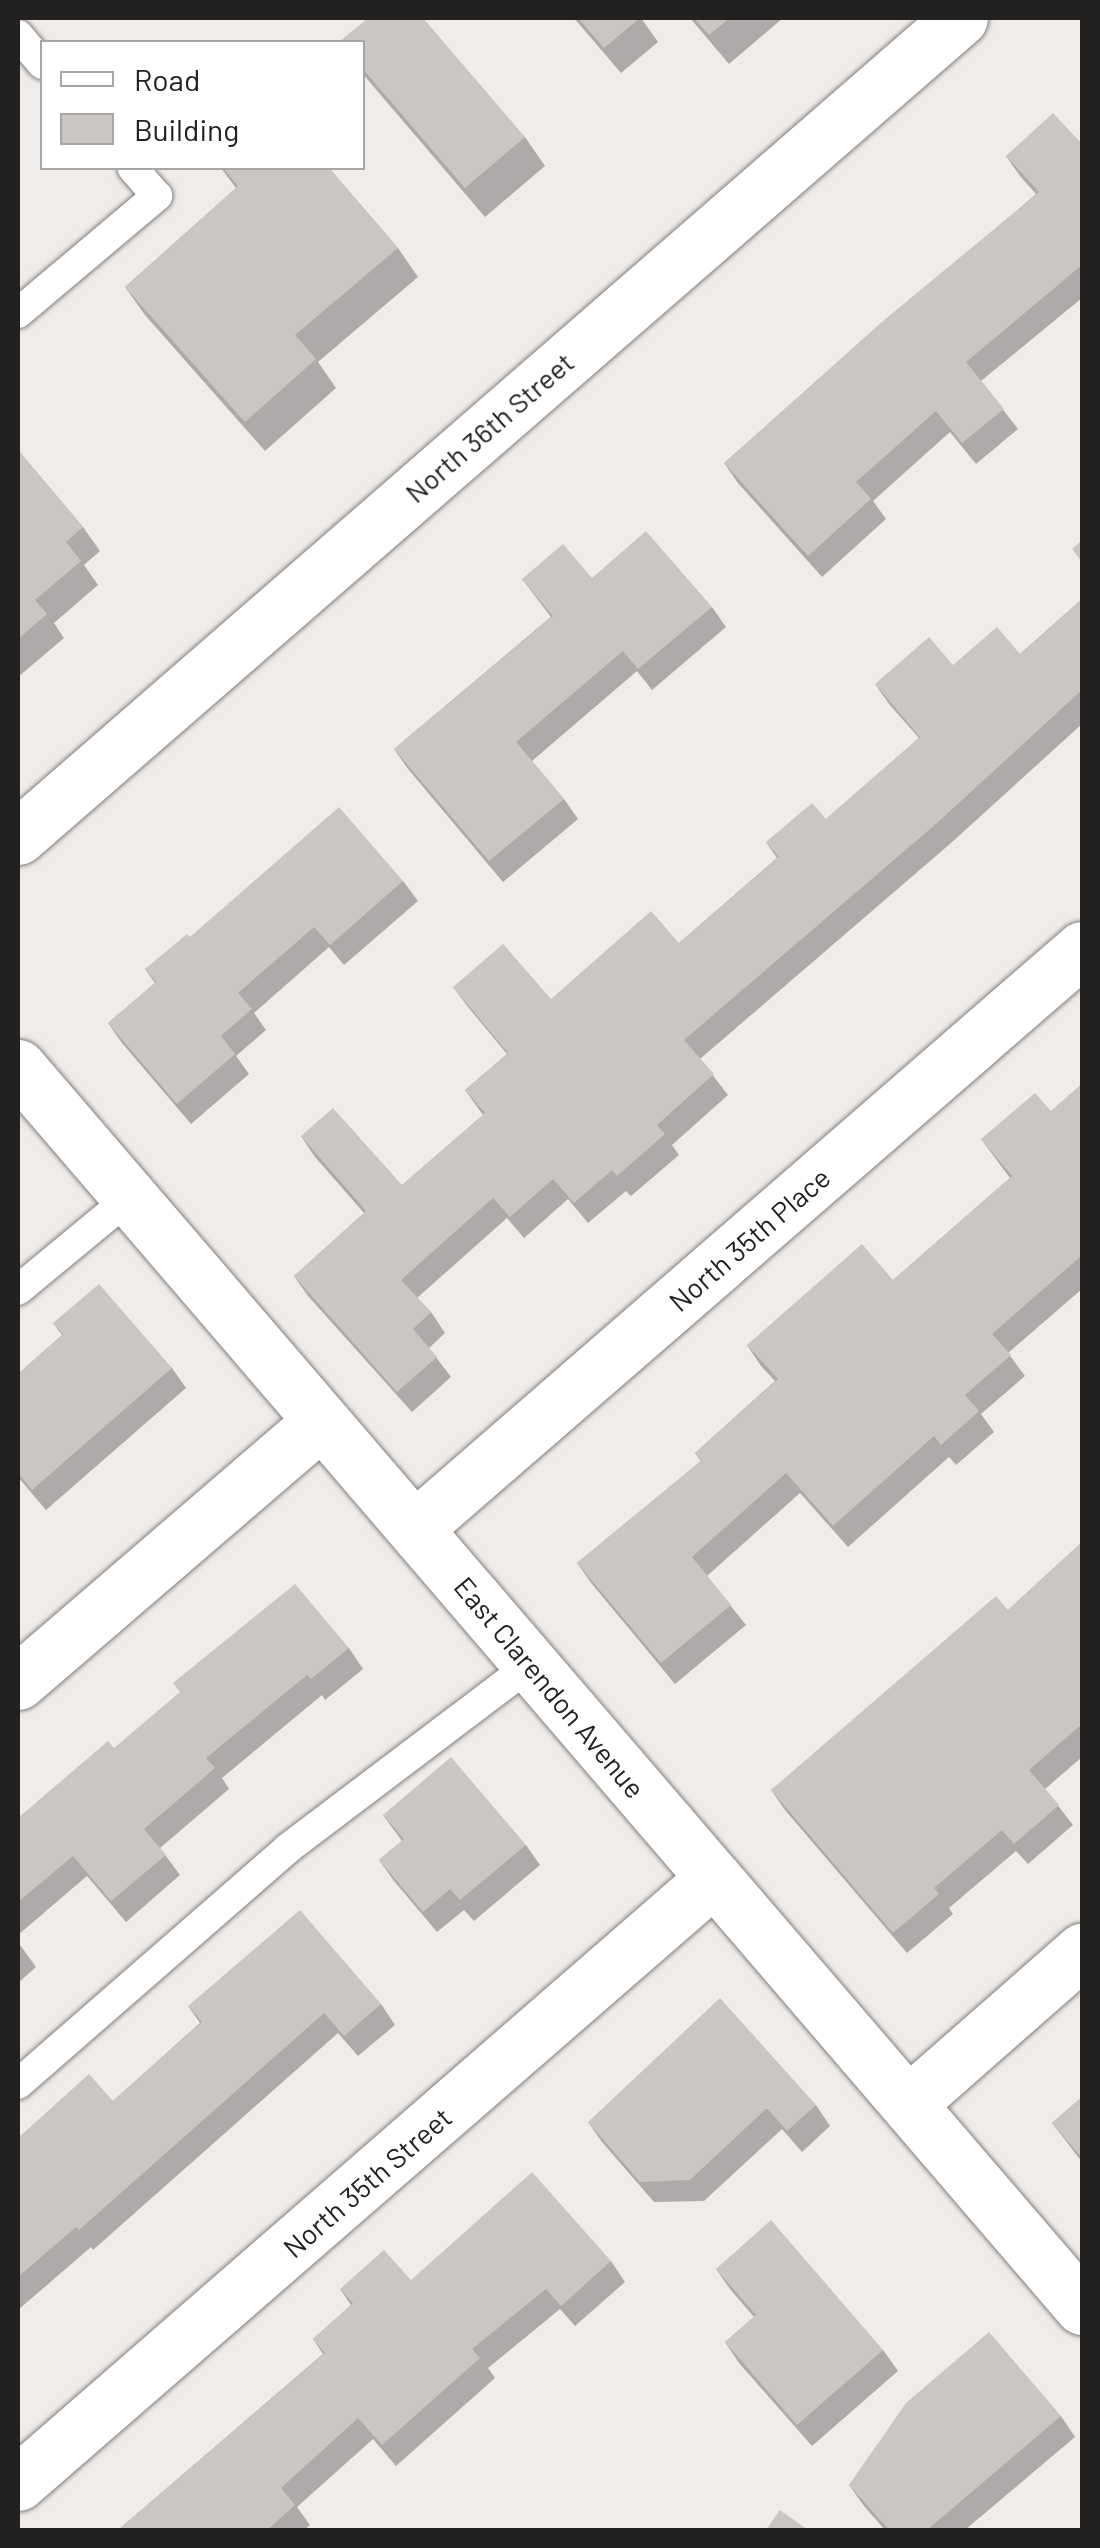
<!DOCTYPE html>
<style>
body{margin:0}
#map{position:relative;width:1100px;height:2548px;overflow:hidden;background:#efece9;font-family:Barlow,sans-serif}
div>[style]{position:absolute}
.roads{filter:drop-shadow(0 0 2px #827f7d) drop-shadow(0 0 2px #827f7d)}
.service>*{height:30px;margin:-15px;padding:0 15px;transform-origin:15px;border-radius:15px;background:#fff}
.minor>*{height:55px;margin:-27.5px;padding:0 27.5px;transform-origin:27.5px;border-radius:27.5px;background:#fff}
.secondary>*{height:55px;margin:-27.5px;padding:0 27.5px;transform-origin:27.5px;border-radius:27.5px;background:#fff}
.wall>*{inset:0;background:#aeaaa9}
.building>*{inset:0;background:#cac6c4}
span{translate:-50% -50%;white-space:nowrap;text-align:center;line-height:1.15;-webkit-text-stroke:9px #fff;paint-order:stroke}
.street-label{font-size:28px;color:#232120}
.frame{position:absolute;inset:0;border:20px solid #232120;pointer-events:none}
.legend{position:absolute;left:40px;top:40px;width:325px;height:130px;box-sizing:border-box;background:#fff;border:2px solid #a7a6a6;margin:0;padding:12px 18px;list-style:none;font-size:30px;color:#232120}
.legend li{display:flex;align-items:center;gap:20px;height:50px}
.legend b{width:50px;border:2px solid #a7a6a6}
</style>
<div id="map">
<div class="roads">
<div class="service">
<i style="left:18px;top:35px;width:38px;rotate:50deg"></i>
<i style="left:18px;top:313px;width:182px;rotate:-40.1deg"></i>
<i style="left:157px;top:196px;width:37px;rotate:-131deg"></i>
<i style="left:18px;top:1290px;width:143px;rotate:-39.6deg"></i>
<i style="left:18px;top:2084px;width:357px;rotate:-41.1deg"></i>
<i style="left:287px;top:1849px;width:303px;rotate:-37.1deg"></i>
</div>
<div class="minor">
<i style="left:18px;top:1067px;width:1634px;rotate:49.37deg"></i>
<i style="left:415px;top:1528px;width:883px;rotate:-40.96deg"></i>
<i style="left:18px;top:1682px;width:400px;rotate:-40.7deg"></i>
<i style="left:910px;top:2102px;width:229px;rotate:-41.3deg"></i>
<i style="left:18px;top:2483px;width:922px;rotate:-41deg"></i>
</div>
<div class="secondary">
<i style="left:18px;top:837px;width:1248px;rotate:-41deg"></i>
</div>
</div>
<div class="wall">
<i style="clip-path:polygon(574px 18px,641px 18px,658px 42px,621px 73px)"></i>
<i style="clip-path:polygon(690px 18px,783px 18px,729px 64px)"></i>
<i style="clip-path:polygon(362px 42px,525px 137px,545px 166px,485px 217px,362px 73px)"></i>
<i style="clip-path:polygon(1082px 144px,1082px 298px,981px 381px,1018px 429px,976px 464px,950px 432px,873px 501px,886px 519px,822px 577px,738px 483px,724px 463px,1036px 194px,1020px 176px,1006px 156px)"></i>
<i style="clip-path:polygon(221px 168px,329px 168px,398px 248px,418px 277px,318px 362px,336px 388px,265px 451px,145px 315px,125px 287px,236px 188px)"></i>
<i style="clip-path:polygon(18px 450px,83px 527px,100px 551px,84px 565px,98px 585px,54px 623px,64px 638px,18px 677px)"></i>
<i style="clip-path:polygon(592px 578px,712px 607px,726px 627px,652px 690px,637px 671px,532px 761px,564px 799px,578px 819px,503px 882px,408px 769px,394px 749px,551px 617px,522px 579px)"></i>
<i style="clip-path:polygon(1082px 599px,1082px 724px,951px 843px,700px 1059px,728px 1095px,672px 1145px,679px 1155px,631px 1196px,626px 1191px,588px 1223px,568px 1199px,524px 1238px,507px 1218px,417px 1298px,431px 1312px,445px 1333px,429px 1348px,451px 1377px,412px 1412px,308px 1296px,294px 1276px,364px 1213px,315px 1157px,301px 1136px,402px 1185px,483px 1115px,465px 1090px,507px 1054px,468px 1007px,453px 987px,551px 999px,679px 943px,777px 858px,766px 842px,826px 819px,919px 738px,889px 704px,875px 684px,953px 665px,1020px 654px)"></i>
<i style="clip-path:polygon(403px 881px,418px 901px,344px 965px,329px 947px,254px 1013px,266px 1030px,236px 1056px,249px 1074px,191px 1124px,122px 1043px,108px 1023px,155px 983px,145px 969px,190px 937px)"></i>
<i style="clip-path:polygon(1082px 1084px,1082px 1289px,1008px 1353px,1025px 1376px,981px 1414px,994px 1432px,956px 1465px,949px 1457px,848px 1547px,800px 1493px,707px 1576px,746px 1625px,675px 1684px,592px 1584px,577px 1563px,701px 1461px,695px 1453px,775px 1381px,761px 1366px,747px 1345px,893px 1280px,1010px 1178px,981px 1139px,1051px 1111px)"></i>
<i style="clip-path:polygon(53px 1323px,172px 1368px,186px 1388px,46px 1510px,18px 1477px,18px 1374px,62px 1335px)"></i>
<i style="clip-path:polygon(1082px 1542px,1082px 1757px,1045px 1789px,1073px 1825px,1028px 1864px,1016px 1851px,949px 1908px,953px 1914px,907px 1953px,785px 1810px,771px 1790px,1008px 1610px)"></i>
<i style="clip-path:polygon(349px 1648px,363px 1669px,325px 1700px,322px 1695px,222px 1778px,229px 1789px,160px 1848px,180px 1875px,126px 1922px,87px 1876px,18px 1935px,18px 1818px,114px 1748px)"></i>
<i style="clip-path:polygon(383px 1815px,526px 1845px,540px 1865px,474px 1921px,464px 1910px,437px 1932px,394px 1881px,379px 1860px,402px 1841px)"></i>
<i style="clip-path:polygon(18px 1942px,36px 1967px,18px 1983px)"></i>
<i style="clip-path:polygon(381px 2004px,395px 2025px,358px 2056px,338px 2033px,93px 2250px,91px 2247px,18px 2310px,18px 2138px,113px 2101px,200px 2023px,188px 2006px)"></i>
<i style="clip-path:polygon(1082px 2097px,1082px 2162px,1052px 2123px)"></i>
<i style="clip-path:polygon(816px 2105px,830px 2126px,802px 2152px,782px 2129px,704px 2201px,654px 2202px,602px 2142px,588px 2122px)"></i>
<i style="clip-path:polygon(611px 2261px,625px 2282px,575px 2326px,560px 2309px,488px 2368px,495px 2378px,396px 2466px,373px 2439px,297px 2507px,310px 2525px,304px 2530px,118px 2530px,323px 2354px,313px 2339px,351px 2305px,340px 2289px,411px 2280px)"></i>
<i style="clip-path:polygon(716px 2269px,883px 2350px,898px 2371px,812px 2446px,739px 2363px,725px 2342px,754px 2317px,730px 2289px)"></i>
<i style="clip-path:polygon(1061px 2416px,1075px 2437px,965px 2530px,885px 2530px,864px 2506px,849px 2485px)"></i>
</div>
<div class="building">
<i style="clip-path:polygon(368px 18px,423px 18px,525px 137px,465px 188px,362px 68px,362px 42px,340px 41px)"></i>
<i style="clip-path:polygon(578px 18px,640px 18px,604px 48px)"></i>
<i style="clip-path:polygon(694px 18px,730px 18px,709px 35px)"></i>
<i style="clip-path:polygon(1053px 113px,1082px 144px,1082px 265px,966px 362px,1004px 409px,962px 443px,936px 411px,856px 482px,871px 499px,808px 556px,724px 463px,883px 321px,1039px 192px,1006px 156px)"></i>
<i style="clip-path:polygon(223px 168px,329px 168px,398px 248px,295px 335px,316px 359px,245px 422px,125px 287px,238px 186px)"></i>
<i style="clip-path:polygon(18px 450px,83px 527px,66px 542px,81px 561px,35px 600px,47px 614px,18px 639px)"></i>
<i style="clip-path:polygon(646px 531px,712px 607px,638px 669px,623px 651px,516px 742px,564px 799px,489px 861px,394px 749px,553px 616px,522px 579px,563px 544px,592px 578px)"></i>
<i style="clip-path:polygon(1082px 540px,1082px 562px,1072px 549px)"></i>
<i style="clip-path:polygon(1082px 599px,1082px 690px,937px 823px,684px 1040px,714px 1074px,657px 1125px,665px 1134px,617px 1176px,612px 1170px,574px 1203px,553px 1179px,510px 1217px,493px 1198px,401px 1280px,431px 1312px,413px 1329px,437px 1357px,397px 1392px,294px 1276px,366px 1211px,301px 1136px,333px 1108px,402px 1185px,485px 1113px,465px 1090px,508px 1053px,453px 987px,503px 944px,551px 999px,651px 911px,679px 943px,779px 857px,766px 842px,812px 803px,826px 819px,920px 737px,875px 684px,929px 637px,953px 665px,997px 627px,1020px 654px)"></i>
<i style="clip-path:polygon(339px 807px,403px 881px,330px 945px,314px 927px,238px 993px,252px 1009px,221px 1036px,235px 1054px,177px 1104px,108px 1023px,156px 982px,145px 969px,187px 934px,190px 937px)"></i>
<i style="clip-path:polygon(1082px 1084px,1082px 1260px,1080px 1257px,992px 1334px,1011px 1355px,965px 1395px,979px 1411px,941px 1445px,934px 1436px,833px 1526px,786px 1473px,692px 1557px,731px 1605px,661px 1663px,577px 1563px,702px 1460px,695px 1453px,778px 1379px,747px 1345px,862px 1244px,893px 1280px,1012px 1176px,981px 1139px,1035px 1093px,1051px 1111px)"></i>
<i style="clip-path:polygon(99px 1284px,172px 1368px,32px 1490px,18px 1473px,18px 1374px,63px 1334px,53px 1323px)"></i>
<i style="clip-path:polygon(1082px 1542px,1082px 1724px,1029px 1770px,1059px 1805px,1014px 1844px,1002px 1830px,934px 1888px,939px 1894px,893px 1933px,771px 1790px,996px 1596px,1008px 1610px)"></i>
<i style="clip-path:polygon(295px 1584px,349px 1648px,311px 1679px,307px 1675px,206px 1758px,215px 1768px,144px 1829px,166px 1855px,111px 1901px,73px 1856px,18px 1902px,18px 1818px,108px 1741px,114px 1748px,180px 1692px,173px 1683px)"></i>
<i style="clip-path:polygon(451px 1757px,526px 1845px,460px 1900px,450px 1889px,423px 1912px,379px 1860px,404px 1839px,383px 1815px)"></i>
<i style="clip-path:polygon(300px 1910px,381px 2004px,344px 2036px,324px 2013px,79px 2230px,76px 2227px,18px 2277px,18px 2138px,89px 2074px,113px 2101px,202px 2022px,188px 2006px)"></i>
<i style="clip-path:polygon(720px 1998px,816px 2105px,787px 2131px,767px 2108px,690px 2180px,640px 2182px,588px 2122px)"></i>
<i style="clip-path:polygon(1082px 2097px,1082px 2158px,1052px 2123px)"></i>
<i style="clip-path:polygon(532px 2172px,611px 2261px,561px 2306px,546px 2289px,472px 2349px,480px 2358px,382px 2445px,358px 2418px,281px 2488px,295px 2505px,267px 2530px,118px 2530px,325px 2353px,313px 2339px,353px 2303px,340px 2289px,384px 2250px,411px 2280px)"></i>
<i style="clip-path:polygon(771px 2220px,883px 2350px,797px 2425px,725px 2342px,756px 2315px,716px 2269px)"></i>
<i style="clip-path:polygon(989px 2332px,1061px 2416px,927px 2530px,889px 2530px,849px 2485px,906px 2403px)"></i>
<i style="clip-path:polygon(780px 2510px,808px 2530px,766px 2530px)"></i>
</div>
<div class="street-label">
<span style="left:489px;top:427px;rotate:-41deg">North 36th Street</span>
<span style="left:749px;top:1239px;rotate:-41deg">North 35th Place</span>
<span style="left:550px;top:1687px;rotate:50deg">East Clarendon Avenue</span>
<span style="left:367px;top:2182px;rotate:-41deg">North 35th Street</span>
</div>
<div class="frame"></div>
<ul class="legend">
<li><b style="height:12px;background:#fff"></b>Road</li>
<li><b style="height:28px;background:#cac6c4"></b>Building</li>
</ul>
</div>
